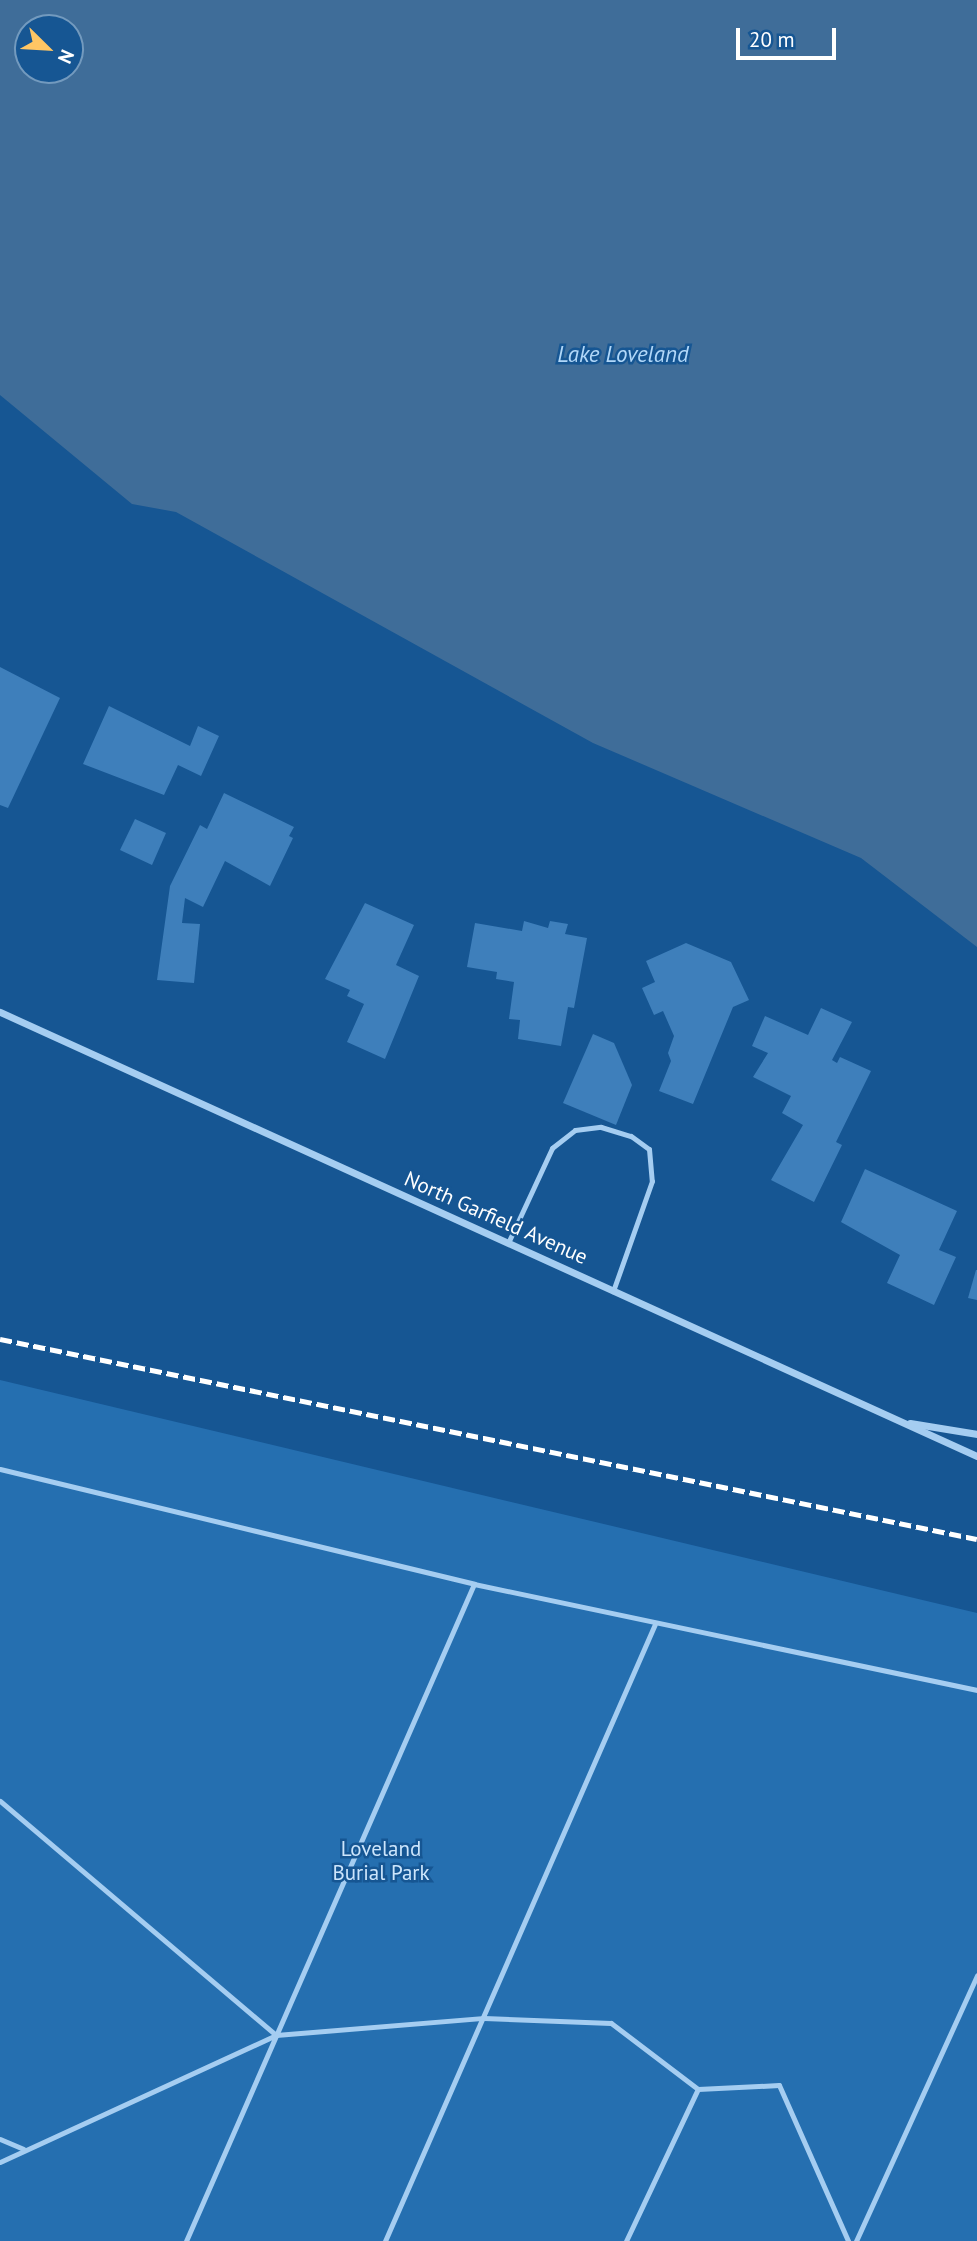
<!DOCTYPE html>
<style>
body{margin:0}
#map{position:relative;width:977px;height:2241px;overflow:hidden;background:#165693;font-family:"PT Sans",sans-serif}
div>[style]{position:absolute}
.green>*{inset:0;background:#256fb0}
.water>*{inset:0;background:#3f6d99}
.building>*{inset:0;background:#3e7fbb}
.service>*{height:5px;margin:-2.5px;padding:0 2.5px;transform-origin:2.5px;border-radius:2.5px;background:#a5cdf1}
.minor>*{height:7px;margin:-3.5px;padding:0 3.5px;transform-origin:3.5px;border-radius:3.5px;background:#a5cdf1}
.rail>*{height:5px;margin-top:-2.5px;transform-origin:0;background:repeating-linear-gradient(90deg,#fff 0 12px,transparent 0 17px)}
span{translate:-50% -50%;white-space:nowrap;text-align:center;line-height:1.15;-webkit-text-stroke:5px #165693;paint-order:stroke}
.street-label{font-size:21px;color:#fff}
.park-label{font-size:21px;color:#cce5fc}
.water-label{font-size:23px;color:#b1d7f8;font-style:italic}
.north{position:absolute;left:14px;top:14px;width:70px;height:70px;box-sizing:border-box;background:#165693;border:2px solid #739abe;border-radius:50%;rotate:114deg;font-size:19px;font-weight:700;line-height:28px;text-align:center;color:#fff}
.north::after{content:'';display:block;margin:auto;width:24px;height:32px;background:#ffc664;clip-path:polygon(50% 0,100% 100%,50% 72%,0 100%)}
.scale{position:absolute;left:736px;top:28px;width:100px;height:32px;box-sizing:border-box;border:4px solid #fff;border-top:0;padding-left:9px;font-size:21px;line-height:24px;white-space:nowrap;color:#fff;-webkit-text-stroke:5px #165693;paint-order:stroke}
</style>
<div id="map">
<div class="green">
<i style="clip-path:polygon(0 1380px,977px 1613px,977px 2241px,0 2241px)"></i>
</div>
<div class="water">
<i style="clip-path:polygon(evenodd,0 0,977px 0,977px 947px,861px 858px,593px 743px,176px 512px,132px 504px,0 395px,0 0,28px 28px,70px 28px,70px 70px,28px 70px,28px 28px)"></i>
</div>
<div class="building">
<i style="clip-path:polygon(0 667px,60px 698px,8px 808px,0 805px)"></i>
<i style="clip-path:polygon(109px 706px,190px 746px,198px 726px,219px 736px,201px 776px,178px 765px,164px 795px,83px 764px)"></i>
<i style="clip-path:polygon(224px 793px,294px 827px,289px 836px,293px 838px,270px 886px,225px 861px,203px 907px,185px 898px,182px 923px,200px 924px,194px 983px,157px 980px,170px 886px,200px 825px,207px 829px)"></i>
<i style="clip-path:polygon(135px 819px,166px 833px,152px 865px,120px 850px)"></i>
<i style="clip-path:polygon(365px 903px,414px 925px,396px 965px,419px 976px,385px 1059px,347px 1042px,364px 1004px,347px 996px,350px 990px,325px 979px)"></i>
<i style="clip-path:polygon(524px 921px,548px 928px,550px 921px,568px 924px,565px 934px,587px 938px,574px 1008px,568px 1007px,561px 1046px,518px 1039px,520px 1020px,509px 1019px,514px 982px,496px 979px,497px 972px,467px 967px,475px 923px,522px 931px)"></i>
<i style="clip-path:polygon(686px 943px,731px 962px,749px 1000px,733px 1007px,693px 1104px,659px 1091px,671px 1061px,668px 1053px,674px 1036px,663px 1011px,654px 1015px,642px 988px,655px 982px,646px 961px)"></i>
<i style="clip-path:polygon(821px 1008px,852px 1022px,832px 1060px,837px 1063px,840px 1057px,871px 1071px,836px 1142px,842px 1145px,814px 1202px,771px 1180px,803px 1125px,782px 1113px,791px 1096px,753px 1077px,768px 1053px,752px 1046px,765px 1016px,808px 1035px)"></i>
<i style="clip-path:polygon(593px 1034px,614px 1043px,632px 1085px,616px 1125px,563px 1103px)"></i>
<i style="clip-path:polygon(865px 1169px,957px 1211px,939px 1250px,956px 1257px,934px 1305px,887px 1283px,900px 1255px,841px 1222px)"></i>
<i style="clip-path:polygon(976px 1270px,977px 1270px,977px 1300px,968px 1298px)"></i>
</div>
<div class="service">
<i style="left:508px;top:1243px;width:105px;rotate:-65.1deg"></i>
<i style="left:552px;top:1148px;width:29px;rotate:-38deg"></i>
<i style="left:575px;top:1130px;width:26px;rotate:-7deg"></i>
<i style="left:601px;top:1127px;width:31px;rotate:17deg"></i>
<i style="left:631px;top:1136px;width:22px;rotate:36deg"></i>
<i style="left:649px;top:1149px;width:32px;rotate:85deg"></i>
<i style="left:652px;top:1181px;width:117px;rotate:109.5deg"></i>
<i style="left:0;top:1469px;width:488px;rotate:13.6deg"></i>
<i style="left:474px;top:1584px;width:514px;rotate:11.9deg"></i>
<i style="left:0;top:1801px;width:362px;rotate:40.3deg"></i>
<i style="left:0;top:2139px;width:25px;rotate:23deg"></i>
<i style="left:0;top:2162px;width:304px;rotate:-24.7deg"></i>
<i style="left:276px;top:2035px;width:209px;rotate:-4.7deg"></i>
<i style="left:484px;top:2018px;width:127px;rotate:2.3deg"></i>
<i style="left:611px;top:2023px;width:109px;rotate:37.2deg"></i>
<i style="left:698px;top:2089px;width:81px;rotate:-2.8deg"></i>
<i style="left:779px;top:2085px;width:171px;rotate:66.1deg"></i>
<i style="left:186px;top:2241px;width:717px;rotate:-66.33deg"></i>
<i style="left:385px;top:2241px;width:673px;rotate:-66.37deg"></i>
<i style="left:626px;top:2241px;width:168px;rotate:-64.7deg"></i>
<i style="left:856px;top:2241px;width:292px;rotate:-65.5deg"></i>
</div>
<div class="minor">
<i style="left:0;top:1012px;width:1073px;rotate:24.44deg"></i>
<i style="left:910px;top:1423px;width:68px;rotate:9.3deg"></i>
</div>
<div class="rail">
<i style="left:0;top:1339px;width:997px;rotate:11.57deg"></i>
</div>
<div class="street-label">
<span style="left:496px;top:1218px;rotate:24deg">North Garfield Avenue</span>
</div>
<div class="park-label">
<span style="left:381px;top:1861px">Loveland<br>Burial Park</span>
</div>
<div class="water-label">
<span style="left:623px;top:354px">Lake Loveland</span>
</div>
<div class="north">N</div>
<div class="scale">20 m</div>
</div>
